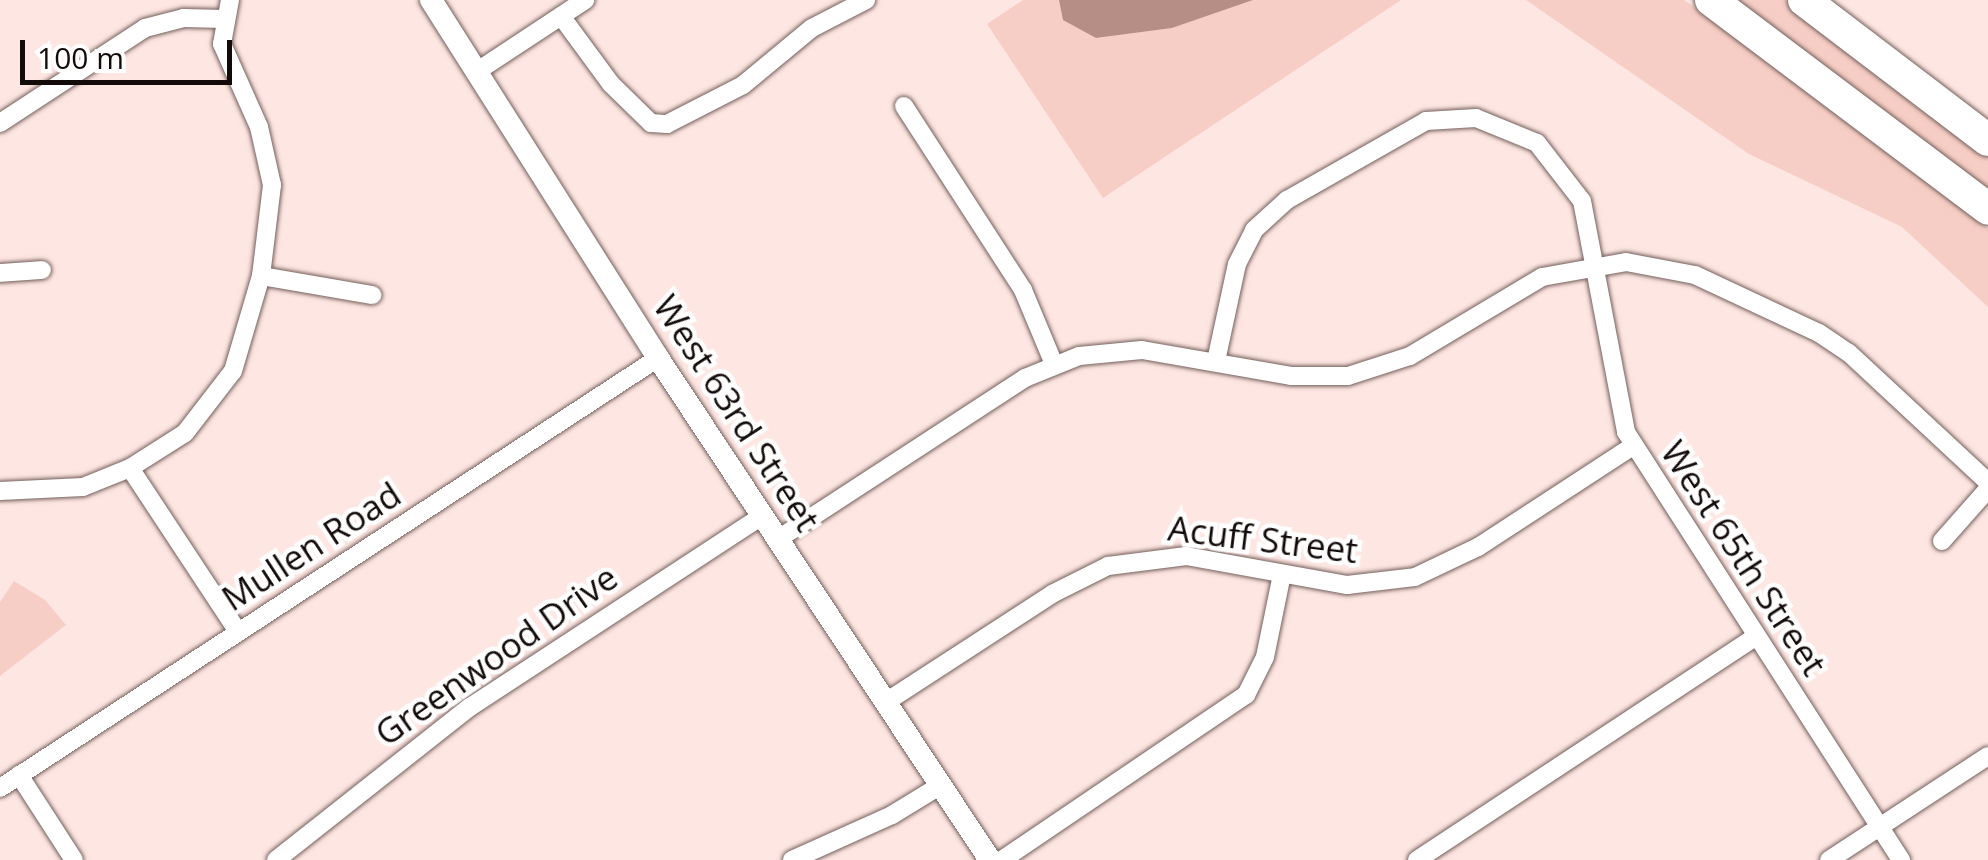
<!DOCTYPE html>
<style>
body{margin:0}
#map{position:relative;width:1988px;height:860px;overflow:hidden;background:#fee6e2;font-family:"Open Sans",sans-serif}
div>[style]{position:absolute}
.green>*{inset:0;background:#f7cec5}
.water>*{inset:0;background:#b78e85}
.roads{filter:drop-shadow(0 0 2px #735f5b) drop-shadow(0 0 2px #735f5b)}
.minor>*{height:18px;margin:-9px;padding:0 9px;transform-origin:9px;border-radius:9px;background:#fff}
.tertiary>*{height:22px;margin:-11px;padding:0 11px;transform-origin:11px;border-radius:11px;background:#fff}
.motorway>*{height:32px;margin:-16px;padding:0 16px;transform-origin:16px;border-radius:16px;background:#fff}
span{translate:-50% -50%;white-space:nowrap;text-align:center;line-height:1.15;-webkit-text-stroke:9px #fff;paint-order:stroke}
.street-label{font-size:35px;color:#130b0a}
.scale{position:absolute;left:20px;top:40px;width:212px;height:45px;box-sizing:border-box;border:5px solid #130b0a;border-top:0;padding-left:12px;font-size:30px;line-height:35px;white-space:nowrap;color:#130b0a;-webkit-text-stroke:8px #fff;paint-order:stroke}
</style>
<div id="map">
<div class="green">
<i style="clip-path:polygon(1023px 0,1059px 0,1096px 38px,1172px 28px,1253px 0,1401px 0,1103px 198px,987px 24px)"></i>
<i style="clip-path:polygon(1526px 0,1684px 0,1697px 9px,1817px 92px,1988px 229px,1988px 307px,1902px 227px,1749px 154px)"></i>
<i style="clip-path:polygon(1738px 0,1785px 0,1821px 25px,1988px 154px,1988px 189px)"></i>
<i style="clip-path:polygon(14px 581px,45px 600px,66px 625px,0 676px,0 602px)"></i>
</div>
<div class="water">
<i style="clip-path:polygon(1059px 0,1253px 0,1172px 28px,1096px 38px,1063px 20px)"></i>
</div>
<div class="roads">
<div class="minor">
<i style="left:561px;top:16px;width:84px;rotate:53.7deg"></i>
<i style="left:611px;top:84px;width:56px;rotate:44.3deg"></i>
<i style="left:651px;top:123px;width:16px;rotate:4deg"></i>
<i style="left:667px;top:124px;width:85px;rotate:-27.2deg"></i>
<i style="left:743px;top:85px;width:89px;rotate:-39.6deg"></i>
<i style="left:812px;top:28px;width:61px;rotate:-27.4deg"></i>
<i style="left:476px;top:72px;width:131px;rotate:-33.4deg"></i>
<i style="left:904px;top:106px;width:219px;rotate:57.1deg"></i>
<i style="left:1023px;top:290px;width:80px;rotate:67.3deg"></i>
<i style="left:0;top:123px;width:173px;rotate:-33.2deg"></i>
<i style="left:145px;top:28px;width:40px;rotate:-14.4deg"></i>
<i style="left:184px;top:18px;width:40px;rotate:1.4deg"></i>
<i style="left:0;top:273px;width:42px;rotate:-4.1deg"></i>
<i style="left:261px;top:276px;width:113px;rotate:9.7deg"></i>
<i style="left:1216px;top:361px;width:99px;rotate:-77.8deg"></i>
<i style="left:1237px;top:264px;width:38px;rotate:-63deg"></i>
<i style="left:1254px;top:230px;width:45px;rotate:-42.3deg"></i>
<i style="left:1287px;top:200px;width:160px;rotate:-29.6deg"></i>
<i style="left:1426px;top:121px;width:50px;rotate:-3.4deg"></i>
<i style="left:1476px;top:118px;width:66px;rotate:22.3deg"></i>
<i style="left:1537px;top:143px;width:73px;rotate:52.2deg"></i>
<i style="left:1582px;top:201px;width:235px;rotate:79.2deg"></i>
<i style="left:1626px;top:432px;width:509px;rotate:57.28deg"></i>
<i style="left:130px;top:468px;width:196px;rotate:56.6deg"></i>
<i style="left:0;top:491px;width:83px;rotate:-2.8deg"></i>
<i style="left:83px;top:487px;width:51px;rotate:-22deg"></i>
<i style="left:130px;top:468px;width:65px;rotate:-32.5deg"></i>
<i style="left:185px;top:433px;width:78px;rotate:-52.3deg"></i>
<i style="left:233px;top:371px;width:99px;rotate:-73.6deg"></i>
<i style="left:261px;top:276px;width:92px;rotate:-83.1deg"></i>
<i style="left:272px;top:185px;width:59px;rotate:-102.6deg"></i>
<i style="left:259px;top:127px;width:91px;rotate:-114deg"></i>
<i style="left:222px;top:44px;width:45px;rotate:-79.7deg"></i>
<i style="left:778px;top:539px;width:295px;rotate:-33.1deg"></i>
<i style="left:1025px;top:378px;width:58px;rotate:-22.2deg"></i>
<i style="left:1079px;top:356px;width:63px;rotate:-5.4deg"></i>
<i style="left:1142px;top:350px;width:151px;rotate:9.9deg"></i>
<i style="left:1291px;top:376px;width:57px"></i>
<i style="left:1348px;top:376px;width:65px;rotate:-17.9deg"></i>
<i style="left:1410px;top:356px;width:154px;rotate:-30.9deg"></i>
<i style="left:1542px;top:277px;width:85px;rotate:-10.1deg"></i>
<i style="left:1626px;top:262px;width:70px;rotate:10.7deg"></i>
<i style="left:1695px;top:275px;width:137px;rotate:25.1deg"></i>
<i style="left:1819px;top:333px;width:36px;rotate:34deg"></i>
<i style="left:1849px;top:353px;width:190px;rotate:42.9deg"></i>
<i style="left:1942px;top:541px;width:69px;rotate:-48.5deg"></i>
<i style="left:886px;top:702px;width:198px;rotate:-33deg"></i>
<i style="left:1052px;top:594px;width:63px;rotate:-26.6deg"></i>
<i style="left:1108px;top:566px;width:79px;rotate:-7.3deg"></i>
<i style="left:1186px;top:556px;width:164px;rotate:10.2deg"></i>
<i style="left:1347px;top:585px;width:68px;rotate:-6.7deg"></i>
<i style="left:1415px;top:577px;width:70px;rotate:-25.5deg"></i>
<i style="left:1478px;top:547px;width:185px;rotate:-33.1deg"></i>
<i style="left:19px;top:775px;width:101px;rotate:57.1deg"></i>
<i style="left:0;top:788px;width:786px;rotate:-33.16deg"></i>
<i style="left:276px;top:860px;width:247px;rotate:-38.3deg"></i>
<i style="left:470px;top:707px;width:349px;rotate:-33.2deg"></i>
<i style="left:792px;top:860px;width:110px;rotate:-24.2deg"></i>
<i style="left:892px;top:815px;width:57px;rotate:-31.5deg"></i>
<i style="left:1002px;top:860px;width:295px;rotate:-34.1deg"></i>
<i style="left:1246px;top:695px;width:42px;rotate:-63.4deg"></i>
<i style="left:1265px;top:657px;width:85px;rotate:-78.4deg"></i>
<i style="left:1417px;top:860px;width:405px;rotate:-33.4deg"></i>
<i style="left:1829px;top:860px;width:190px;rotate:-33.2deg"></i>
</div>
<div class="tertiary">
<i style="left:431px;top:0;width:424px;rotate:57.6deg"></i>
<i style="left:658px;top:358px;width:602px;rotate:56.52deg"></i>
</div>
<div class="motorway">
<i style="left:1711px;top:0;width:347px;rotate:37deg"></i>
<i style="left:1804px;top:0;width:231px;rotate:37.3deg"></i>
</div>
</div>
<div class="street-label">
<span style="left:737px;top:413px;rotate:57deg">West 63rd Street</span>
<span style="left:1263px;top:539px;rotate:7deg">Acuff Street</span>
<span style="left:311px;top:546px;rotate:-33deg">Mullen Road</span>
<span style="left:1744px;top:558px;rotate:57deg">West 65th Street</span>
<span style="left:496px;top:655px;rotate:-35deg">Greenwood Drive</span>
</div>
<div class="scale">100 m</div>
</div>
